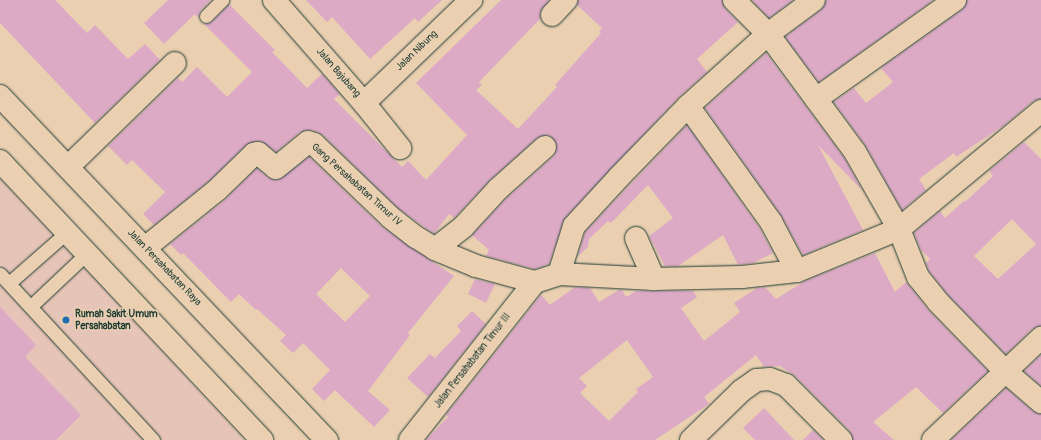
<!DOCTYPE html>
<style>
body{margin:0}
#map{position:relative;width:1041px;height:440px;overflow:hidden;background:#eacfb1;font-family:Pangolin,sans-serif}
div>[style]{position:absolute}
.built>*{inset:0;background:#e6c4b7}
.building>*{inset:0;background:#ddaac6}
.roads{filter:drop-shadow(0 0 1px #1f3d34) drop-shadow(0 0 1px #1f3d34)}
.lane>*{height:13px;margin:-6.5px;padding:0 6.5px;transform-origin:6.5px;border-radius:6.5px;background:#eacfb1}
.street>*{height:22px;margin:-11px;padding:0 11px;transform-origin:11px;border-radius:11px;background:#eacfb1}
.secondary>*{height:22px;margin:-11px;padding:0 11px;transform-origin:11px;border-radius:11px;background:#eacfb1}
.dots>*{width:11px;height:11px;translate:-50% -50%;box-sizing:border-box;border:2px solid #eacfb1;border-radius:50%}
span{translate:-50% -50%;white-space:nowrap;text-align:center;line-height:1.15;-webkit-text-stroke:3px #eacfb1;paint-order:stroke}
.street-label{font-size:10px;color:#1f3d34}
.poi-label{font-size:10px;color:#1f3d34;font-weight:700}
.left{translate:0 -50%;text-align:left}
</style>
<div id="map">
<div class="built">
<i style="clip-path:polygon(0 179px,59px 239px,244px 440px,0 440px)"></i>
</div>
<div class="building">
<i style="clip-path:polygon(0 0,55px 0,87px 33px,95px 25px,128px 59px,145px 44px,160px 60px,95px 123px,0 23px)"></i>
<i style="clip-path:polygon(168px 0,211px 0,200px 11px,198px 18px,195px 14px,164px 44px,144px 23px)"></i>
<i style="clip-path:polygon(306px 0,442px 0,418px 22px,415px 18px,370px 59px,332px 17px,327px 22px)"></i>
<i style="clip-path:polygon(501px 0,549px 0,540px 12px,540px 19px,479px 82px,482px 85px,476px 90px,518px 129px,557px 87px,555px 85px,601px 33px,599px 31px,602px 28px,577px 5px,578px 0,722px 0,725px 9px,738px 22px,697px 59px,707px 72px,679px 97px,565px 218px,549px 264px,535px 269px,486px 256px,489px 250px,472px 235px,507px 198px,554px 156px,557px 144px,549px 135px,537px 138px,490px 180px,455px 217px,454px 218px,449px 214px,434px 234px,398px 208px,323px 135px,312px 130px,300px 132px,276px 152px,261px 141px,246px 145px,209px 181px,154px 225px,143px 214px,165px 192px,132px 160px,127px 165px,108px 146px,178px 78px,182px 82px,197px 67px,227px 97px,252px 72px,204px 24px,212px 22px,229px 4px,275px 50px,272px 52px,307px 88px,322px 74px,340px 94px,334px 99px,402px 167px,408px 161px,426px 180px,467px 135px,416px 83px)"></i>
<i style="clip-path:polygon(752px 0,793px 0,769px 18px)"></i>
<i style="clip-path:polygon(826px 0,931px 0,932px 1px,819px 82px,785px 37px,821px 10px)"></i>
<i style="clip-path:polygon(967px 0,1041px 0,1041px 99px,1033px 101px,1003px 126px,956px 157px,954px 153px,919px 179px,926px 190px,902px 210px,866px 146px,834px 102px,854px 88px,866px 103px,893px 82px,881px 68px,962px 10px)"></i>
<i style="clip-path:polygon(766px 53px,845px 159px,862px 190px,818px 145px,863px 230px,803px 255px,781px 215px,705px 108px)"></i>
<i style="clip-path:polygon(687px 125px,760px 229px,773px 253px,753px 263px,738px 265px,723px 235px,678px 266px,665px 266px,649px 236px,673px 218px,648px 185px,611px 223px,608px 221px,589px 239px,588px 247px,578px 256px,585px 232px)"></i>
<i style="clip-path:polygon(evenodd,1024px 142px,1041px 159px,1041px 326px,1032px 329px,1006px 354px,947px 294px,929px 271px,926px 263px,930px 259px,921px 250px,914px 233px,940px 211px,945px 218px,964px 201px,965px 202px,993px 176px,989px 171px,1024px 142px,1012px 219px,1036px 244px,998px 279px,974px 256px,1012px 219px)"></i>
<i style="clip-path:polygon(evenodd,309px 157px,382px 227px,454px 276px,408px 333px,410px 335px,368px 391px,390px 410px,374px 427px,335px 390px,324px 401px,312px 389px,330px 370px,303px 343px,293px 353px,280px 341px,286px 335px,257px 309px,256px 310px,239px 294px,231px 302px,183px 253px,181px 255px,170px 244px,225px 200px,257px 168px,268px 178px,278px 180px,309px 157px,341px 268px,370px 296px,345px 322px,316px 294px,341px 268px)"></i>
<i style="clip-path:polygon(evenodd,875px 253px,895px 292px,906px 282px,929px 311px,988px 371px,943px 413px,916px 387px,873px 422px,894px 440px,853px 440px,850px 431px,795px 376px,780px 366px,764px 367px,756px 355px,704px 397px,709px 404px,655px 440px,426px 440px,448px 417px,446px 415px,541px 295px,550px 305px,575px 287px,590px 288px,599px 302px,619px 290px,622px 290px,626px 297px,636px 291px,693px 291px,697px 297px,681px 308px,704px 341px,740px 312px,734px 303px,757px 288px,765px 287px,776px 299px,805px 281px,875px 253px,627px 340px,653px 377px,636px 389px,638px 392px,609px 421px,580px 393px,587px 386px,579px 378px,627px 340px)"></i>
<i style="clip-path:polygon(475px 279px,495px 284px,486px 303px,468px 294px)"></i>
<i style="clip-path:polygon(0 307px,36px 345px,25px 357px,81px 415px,56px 440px,0 440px)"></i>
<i style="clip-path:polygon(472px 311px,486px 324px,428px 397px,407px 378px,430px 354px,435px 358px,461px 331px,457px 326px)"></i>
<i style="clip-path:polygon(1041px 355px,1041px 386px,1024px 371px)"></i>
<i style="clip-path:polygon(1006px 388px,1033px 411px,1041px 414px,1041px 440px,951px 440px)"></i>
<i style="clip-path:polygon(764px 408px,794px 440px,755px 440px,743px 428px)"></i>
<i style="clip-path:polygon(813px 430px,823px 440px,803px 440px)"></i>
</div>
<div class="roads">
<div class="lane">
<i style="left:206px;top:16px;width:23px;rotate:-45deg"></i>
<i style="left:0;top:274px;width:226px;rotate:47.3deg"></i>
<i style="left:9px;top:283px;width:76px;rotate:-41.3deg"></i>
<i style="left:31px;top:306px;width:74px;rotate:-43.4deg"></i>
</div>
<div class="street">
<i style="left:274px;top:0;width:137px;rotate:48.9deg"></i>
<i style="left:364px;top:103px;width:58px;rotate:51.3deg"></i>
<i style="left:734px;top:0;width:48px;rotate:45deg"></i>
<i style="left:768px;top:34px;width:147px;rotate:53.6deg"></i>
<i style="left:855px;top:152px;width:89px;rotate:60.3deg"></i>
<i style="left:899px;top:229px;width:52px;rotate:68.4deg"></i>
<i style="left:918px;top:277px;width:32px;rotate:51deg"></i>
<i style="left:938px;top:302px;width:96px;rotate:45.8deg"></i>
<i style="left:1005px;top:371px;width:48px;rotate:40.7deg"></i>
<i style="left:552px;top:15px;width:21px;rotate:-47deg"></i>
<i style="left:816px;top:99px;width:171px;rotate:-35.5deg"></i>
<i style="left:364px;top:103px;width:149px;rotate:-43.9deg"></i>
<i style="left:688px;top:106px;width:143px;rotate:54.4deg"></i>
<i style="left:771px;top:222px;width:55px;rotate:62deg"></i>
<i style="left:68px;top:167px;width:149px;rotate:-44.2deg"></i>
<i style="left:636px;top:238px;width:45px;rotate:66.3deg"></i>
<i style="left:145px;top:248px;width:92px;rotate:-38.9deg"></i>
<i style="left:217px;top:190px;width:52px;rotate:-44.2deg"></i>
<i style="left:254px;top:154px;width:4px;rotate:-14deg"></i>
<i style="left:258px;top:153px;width:23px;rotate:40deg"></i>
<i style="left:276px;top:168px;width:41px;rotate:-39.1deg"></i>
<i style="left:308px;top:142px;width:6px;rotate:18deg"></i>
<i style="left:314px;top:144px;width:105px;rotate:43.8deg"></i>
<i style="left:390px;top:217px;width:33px;rotate:38deg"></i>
<i style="left:416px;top:237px;width:22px;rotate:32deg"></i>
<i style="left:435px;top:249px;width:44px;rotate:22.5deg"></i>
<i style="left:476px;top:266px;width:61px;rotate:15.2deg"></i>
<i style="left:435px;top:249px;width:37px;rotate:-38deg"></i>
<i style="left:464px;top:226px;width:50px;rotate:-47.4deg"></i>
<i style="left:498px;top:189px;width:63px;rotate:-41.8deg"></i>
<i style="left:559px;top:274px;width:50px;rotate:-72.6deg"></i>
<i style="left:574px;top:226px;width:67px;rotate:-47.4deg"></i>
<i style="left:619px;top:177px;width:99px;rotate:-45.8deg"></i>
<i style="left:688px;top:106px;width:108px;rotate:-42deg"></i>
<i style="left:768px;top:34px;width:57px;rotate:-36.5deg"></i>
<i style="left:535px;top:282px;width:25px;rotate:-18deg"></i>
<i style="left:559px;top:274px;width:95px;rotate:3deg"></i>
<i style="left:654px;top:279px;width:88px;rotate:-1.3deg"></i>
<i style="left:742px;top:277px;width:55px;rotate:-6.2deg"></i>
<i style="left:797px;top:271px;width:110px;rotate:-22.4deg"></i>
<i style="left:899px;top:229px;width:185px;rotate:-39.7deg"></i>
<i style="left:410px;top:440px;width:201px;rotate:-51.7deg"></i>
<i style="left:691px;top:440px;width:70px;rotate:-44.4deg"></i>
<i style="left:741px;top:391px;width:19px;rotate:-35deg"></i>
<i style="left:757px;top:380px;width:13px;rotate:-4deg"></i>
<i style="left:770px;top:379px;width:17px;rotate:21deg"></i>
<i style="left:786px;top:385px;width:78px;rotate:45deg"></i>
<i style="left:933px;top:440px;width:149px;rotate:-43.4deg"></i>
</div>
<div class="secondary">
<i style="left:0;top:96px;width:475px;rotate:46.5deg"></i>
<i style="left:0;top:161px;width:383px;rotate:46.8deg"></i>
</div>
</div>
<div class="dots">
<i style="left:66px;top:320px;background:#1f6fb2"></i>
</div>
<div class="street-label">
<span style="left:417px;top:51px;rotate:-44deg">Jalan Nibung</span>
<span style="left:338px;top:73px;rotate:49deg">Jalan Bajubang</span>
<span style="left:356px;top:185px;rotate:42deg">Gang Persahabatan Timur IV</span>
<span style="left:164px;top:268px;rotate:46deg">Jalan Persahabatan Raya</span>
<span style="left:473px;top:361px;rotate:-52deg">Jalan Persahabatan Timur III</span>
</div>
<div class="poi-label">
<span class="left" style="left:75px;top:320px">Rumah Sakit Umum<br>Persahabatan</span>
</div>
</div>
